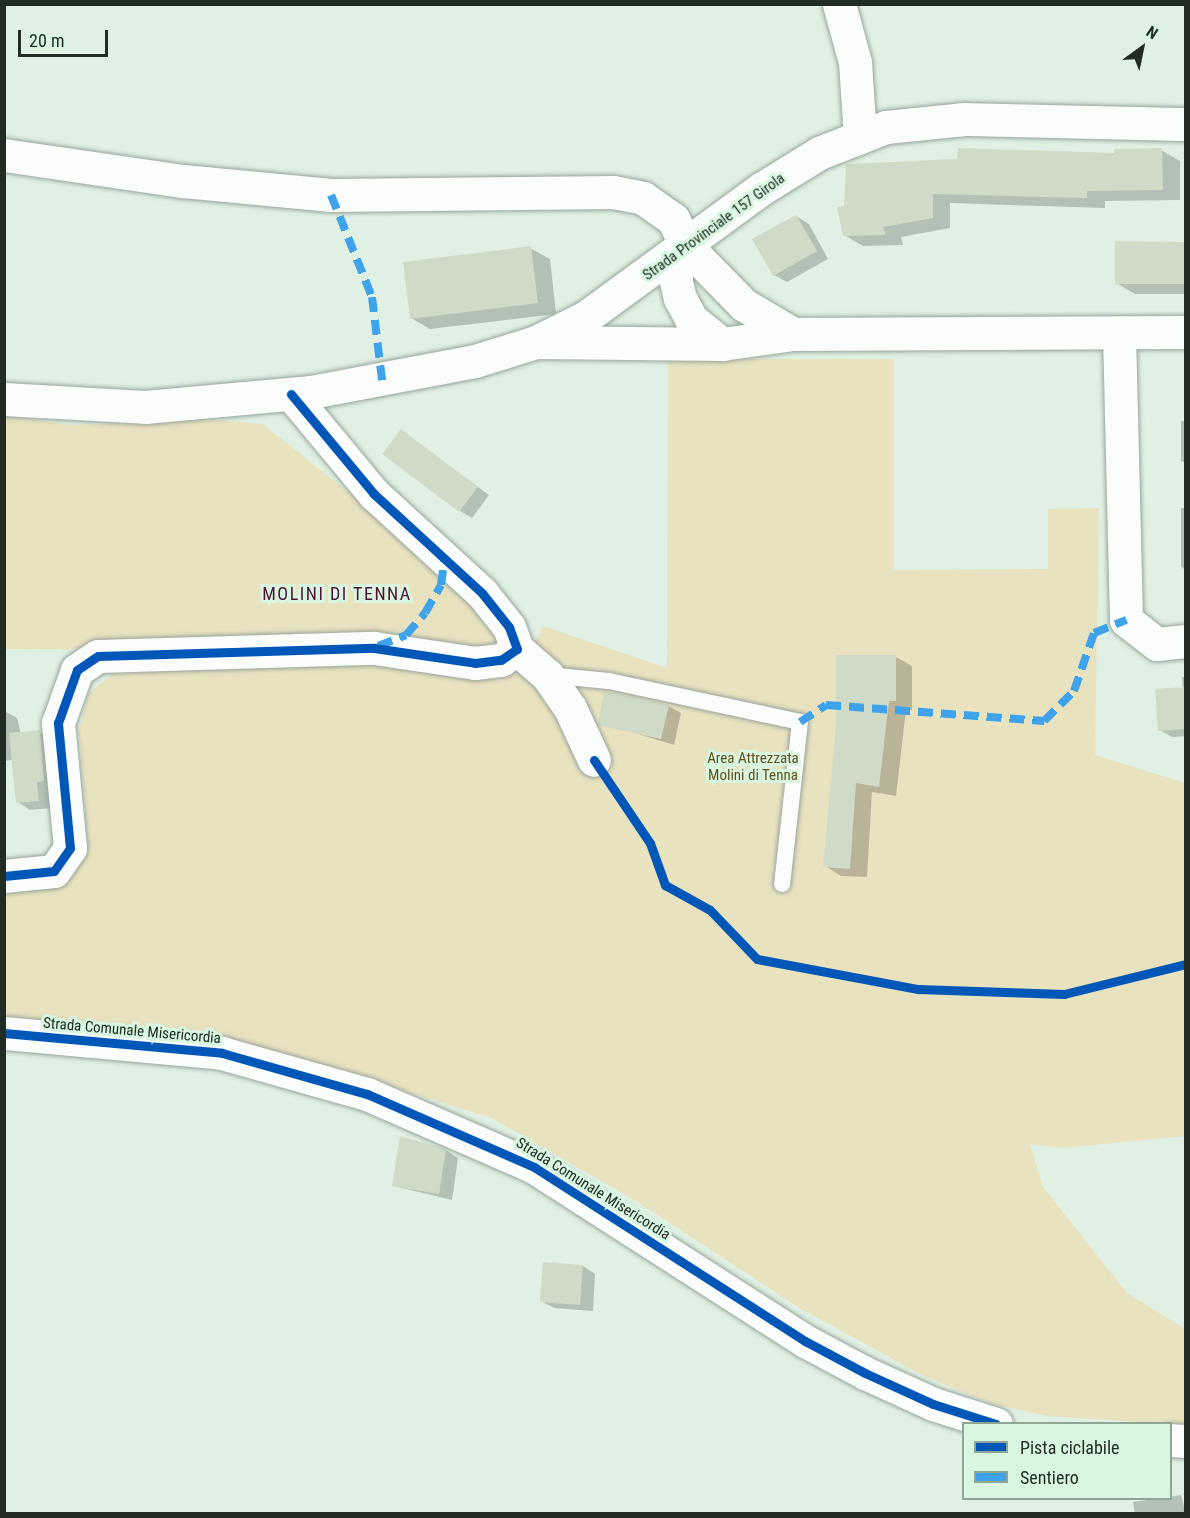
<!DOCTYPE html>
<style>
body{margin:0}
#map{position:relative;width:1190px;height:1518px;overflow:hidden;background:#e0f0e4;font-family:"Roboto Condensed",sans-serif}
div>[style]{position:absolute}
.green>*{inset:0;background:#e8e2bf}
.shadow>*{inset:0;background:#0003}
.building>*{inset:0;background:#d0dbc7}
.roads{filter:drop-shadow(0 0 2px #98a59b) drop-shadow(0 0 2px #98a59b)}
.service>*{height:16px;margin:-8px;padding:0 8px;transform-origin:8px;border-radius:8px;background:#fafdfb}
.minor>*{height:33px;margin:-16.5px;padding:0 16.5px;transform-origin:16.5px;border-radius:16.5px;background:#fafdfb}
.secondary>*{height:33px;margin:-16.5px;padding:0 16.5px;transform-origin:16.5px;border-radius:16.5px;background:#fafdfb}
.quiet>*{height:8px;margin-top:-4px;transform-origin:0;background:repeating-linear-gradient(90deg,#3ea3eb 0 15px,transparent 0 23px)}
.cycleway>*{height:9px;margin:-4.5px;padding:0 4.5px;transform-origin:4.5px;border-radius:4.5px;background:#0057b8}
span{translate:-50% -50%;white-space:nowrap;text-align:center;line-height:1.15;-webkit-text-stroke:6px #d9f7e0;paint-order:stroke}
.street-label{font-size:15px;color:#212c24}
.park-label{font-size:15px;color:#634f1c}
.quarter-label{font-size:18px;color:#4e1237;letter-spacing:1.5px}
.frame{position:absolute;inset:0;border:6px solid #212c24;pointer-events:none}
.legend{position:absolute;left:962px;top:1422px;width:210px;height:78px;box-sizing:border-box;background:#d9f7e0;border:2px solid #8fa695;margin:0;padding:8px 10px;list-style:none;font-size:18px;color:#212c24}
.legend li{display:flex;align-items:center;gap:12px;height:30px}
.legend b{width:30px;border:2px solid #8fa695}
.north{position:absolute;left:1112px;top:18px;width:60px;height:60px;-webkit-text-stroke:4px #d9f7e0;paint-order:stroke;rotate:33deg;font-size:16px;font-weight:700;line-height:24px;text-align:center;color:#212c24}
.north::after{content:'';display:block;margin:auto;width:21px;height:27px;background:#212c24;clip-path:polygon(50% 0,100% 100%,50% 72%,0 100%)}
.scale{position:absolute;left:18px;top:30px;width:90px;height:27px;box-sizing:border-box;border:3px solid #212c24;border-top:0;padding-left:8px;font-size:18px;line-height:21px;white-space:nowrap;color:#212c24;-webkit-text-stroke:4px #d9f7e0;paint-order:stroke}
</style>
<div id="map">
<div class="green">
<i style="clip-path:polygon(668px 359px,894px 359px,894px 570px,1048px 569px,1048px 509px,1099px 508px,1095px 755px,1185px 783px,1185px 1136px,1062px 1148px,1030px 1144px,1043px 1187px,1127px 1293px,1185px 1329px,1185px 1425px,1047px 1416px,993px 1404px,924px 1376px,801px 1309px,636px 1201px,492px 1118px,297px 1058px,5px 1027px,5px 878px,63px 873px,88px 843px,79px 731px,89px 693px,113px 674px,390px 659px,515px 667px,520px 673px,543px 626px,667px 668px)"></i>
<i style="clip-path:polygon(5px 415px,70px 425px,219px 420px,263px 424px,443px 568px,503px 641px,500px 650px,5px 649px)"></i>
</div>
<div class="shadow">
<i style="clip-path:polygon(1161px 150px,1180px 161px,1180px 200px,1105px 201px,1105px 208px,950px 203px,950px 228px,901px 237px,903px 245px,863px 246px,844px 235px,839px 208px)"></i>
<i style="clip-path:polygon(796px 216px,809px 224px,828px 259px,787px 282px,774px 275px)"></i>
<i style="clip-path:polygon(1116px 243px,1186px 243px,1186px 294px,1135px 294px,1116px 283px)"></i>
<i style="clip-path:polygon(530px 248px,550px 259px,556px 314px,430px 329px,411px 318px)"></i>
<i style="clip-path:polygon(1181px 421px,1186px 421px,1186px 463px,1181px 461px)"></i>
<i style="clip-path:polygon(401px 431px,489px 495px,472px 518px,460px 511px)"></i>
<i style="clip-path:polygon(1181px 508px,1186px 508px,1186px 570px,1181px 567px)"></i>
<i style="clip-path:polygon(896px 657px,912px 666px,912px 710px,906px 710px,896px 796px,872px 792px,867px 877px,841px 876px,825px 866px)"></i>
<i style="clip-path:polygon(1182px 677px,1186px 677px,1186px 736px,1172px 737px,1160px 730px,1183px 689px)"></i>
<i style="clip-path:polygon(668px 706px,681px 713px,674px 745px,599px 722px)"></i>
<i style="clip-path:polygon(4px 711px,17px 718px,21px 734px,39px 732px,52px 739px,52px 808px,30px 810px,18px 802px,13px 760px,4px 761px)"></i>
<i style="clip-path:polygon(446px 1150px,458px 1158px,452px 1200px,394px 1186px)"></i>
<i style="clip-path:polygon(583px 1266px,595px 1274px,593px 1311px,554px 1308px,541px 1301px)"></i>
<i style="clip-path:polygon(1181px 1495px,1186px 1514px,1135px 1514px,1133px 1502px)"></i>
</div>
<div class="building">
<i style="clip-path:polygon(958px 148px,1114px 153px,1114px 149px,1162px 148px,1163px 190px,1087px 191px,1087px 198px,933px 194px,933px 218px,883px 227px,886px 235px,843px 236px,837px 207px,844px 206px,846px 164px,957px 159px)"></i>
<i style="clip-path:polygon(796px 215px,817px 251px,773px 276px,752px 239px)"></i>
<i style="clip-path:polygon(1115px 241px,1185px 242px,1185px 284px,1115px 284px)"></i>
<i style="clip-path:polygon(531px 246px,538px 303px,410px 319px,403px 262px)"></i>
<i style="clip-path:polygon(401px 429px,478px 487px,459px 512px,382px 454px)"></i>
<i style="clip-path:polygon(836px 655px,896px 655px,896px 701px,889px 701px,879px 787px,856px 783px,850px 869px,823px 867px,836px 725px)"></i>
<i style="clip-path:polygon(1185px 687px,1185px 729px,1158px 731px,1155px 689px)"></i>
<i style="clip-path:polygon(604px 691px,669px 705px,661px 739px,598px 725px)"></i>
<i style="clip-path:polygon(40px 730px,44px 781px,37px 782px,39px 801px,16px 803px,9px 733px)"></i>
<i style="clip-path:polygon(400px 1136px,446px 1149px,439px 1194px,392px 1186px)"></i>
<i style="clip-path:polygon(543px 1262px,583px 1265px,580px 1305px,540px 1302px)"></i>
</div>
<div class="roads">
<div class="service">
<i style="left:547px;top:675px;width:62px;rotate:5.5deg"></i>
<i style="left:609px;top:681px;width:195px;rotate:12.1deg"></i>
<i style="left:800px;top:722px;width:163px;rotate:96.3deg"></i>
</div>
<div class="minor">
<i style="left:839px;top:4px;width:60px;rotate:74.6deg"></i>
<i style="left:855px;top:62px;width:75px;rotate:86.2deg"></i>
<i style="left:4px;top:155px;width:181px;rotate:8.3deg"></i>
<i style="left:183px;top:181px;width:149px;rotate:5.4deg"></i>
<i style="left:331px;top:195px;width:282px;rotate:-0.6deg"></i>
<i style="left:613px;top:192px;width:31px;rotate:11deg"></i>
<i style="left:643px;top:198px;width:37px;rotate:35deg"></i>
<i style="left:673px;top:219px;width:30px;rotate:64deg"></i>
<i style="left:1119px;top:333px;width:287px;rotate:88.6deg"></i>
<i style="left:1126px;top:620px;width:39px;rotate:38deg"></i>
<i style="left:1157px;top:644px;width:29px;rotate:-6deg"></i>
<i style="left:517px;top:649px;width:40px;rotate:41deg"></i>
<i style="left:547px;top:675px;width:40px;rotate:55.1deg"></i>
<i style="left:570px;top:708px;width:57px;rotate:65.2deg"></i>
<i style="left:4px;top:876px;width:50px;rotate:-5.7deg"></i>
<i style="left:54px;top:871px;width:28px;rotate:-55deg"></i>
<i style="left:70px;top:848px;width:126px;rotate:-95.5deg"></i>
<i style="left:58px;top:723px;width:56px;rotate:-70.3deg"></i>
<i style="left:77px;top:670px;width:25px;rotate:-34deg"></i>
<i style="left:98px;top:656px;width:276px;rotate:-1.7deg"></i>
<i style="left:374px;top:648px;width:102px;rotate:8.4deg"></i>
<i style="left:475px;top:663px;width:26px;rotate:-7deg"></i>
<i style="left:501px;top:660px;width:19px;rotate:-35deg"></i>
<i style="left:517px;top:649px;width:23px;rotate:-110deg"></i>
<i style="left:509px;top:627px;width:43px;rotate:-128.5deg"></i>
<i style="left:482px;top:593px;width:147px;rotate:-137.5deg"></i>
<i style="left:374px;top:494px;width:130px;rotate:-129.7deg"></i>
<i style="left:4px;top:1033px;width:219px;rotate:5.2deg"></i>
<i style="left:222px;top:1053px;width:151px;rotate:15.8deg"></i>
<i style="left:367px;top:1094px;width:182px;rotate:23.6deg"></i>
<i style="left:534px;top:1167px;width:322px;rotate:32.7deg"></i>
<i style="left:805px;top:1341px;width:68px;rotate:28.1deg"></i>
<i style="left:865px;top:1373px;width:75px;rotate:24.5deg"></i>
<i style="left:933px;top:1404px;width:66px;rotate:17.6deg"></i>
<i style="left:1170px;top:1440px;width:16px;rotate:4deg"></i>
</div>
<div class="secondary">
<i style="left:686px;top:246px;width:83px;rotate:45.5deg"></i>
<i style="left:744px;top:305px;width:57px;rotate:30.6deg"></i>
<i style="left:686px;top:246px;width:33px;rotate:110deg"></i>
<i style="left:675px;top:277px;width:22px;rotate:77deg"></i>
<i style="left:680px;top:298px;width:24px;rotate:62deg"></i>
<i style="left:691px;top:319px;width:40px;rotate:39deg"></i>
<i style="left:538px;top:342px;width:184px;rotate:0.6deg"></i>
<i style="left:722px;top:344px;width:72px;rotate:-8deg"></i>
<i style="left:793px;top:334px;width:393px;rotate:-0.3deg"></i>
<i style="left:4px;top:399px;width:141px;rotate:3.2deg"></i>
<i style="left:145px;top:407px;width:167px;rotate:-5.2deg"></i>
<i style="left:311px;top:392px;width:167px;rotate:-10.7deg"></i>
<i style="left:475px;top:361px;width:64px;rotate:-17.3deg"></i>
<i style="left:536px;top:342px;width:56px;rotate:-26.6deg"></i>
<i style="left:586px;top:317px;width:217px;rotate:-36.2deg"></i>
<i style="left:761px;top:189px;width:68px;rotate:-31.8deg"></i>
<i style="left:819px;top:153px;width:72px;rotate:-21.2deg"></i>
<i style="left:886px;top:127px;width:79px;rotate:-5.8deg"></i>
<i style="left:965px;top:119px;width:221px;rotate:1.3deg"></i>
</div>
</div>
<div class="quiet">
<i style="left:331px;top:195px;width:110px;rotate:68.1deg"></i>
<i style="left:372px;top:297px;width:84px;rotate:83.1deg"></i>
<i style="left:378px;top:646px;width:30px;rotate:-21deg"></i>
<i style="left:406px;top:635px;width:29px;rotate:-49deg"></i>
<i style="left:425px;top:613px;width:32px;rotate:-60deg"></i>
<i style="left:441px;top:585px;width:29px;rotate:-82deg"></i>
<i style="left:800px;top:722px;width:31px;rotate:-33deg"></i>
<i style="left:826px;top:705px;width:219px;rotate:4.2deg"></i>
<i style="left:1044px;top:721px;width:42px;rotate:-45deg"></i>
<i style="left:1074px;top:691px;width:61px;rotate:-71deg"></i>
<i style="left:1094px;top:633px;width:35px;rotate:-22deg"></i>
</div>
<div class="cycleway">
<i style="left:594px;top:760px;width:100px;rotate:56deg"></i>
<i style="left:650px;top:843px;width:45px;rotate:70.3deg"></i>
<i style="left:665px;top:885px;width:51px;rotate:29.1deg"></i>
<i style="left:710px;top:910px;width:68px;rotate:46.2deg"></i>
<i style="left:757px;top:959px;width:164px;rotate:10.6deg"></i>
<i style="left:918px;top:989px;width:146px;rotate:2deg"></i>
<i style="left:1064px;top:994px;width:126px;rotate:-13.8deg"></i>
<i style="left:4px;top:876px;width:50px;rotate:-5.7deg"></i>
<i style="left:54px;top:871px;width:28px;rotate:-55deg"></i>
<i style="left:70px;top:848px;width:126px;rotate:-95.5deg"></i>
<i style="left:58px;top:723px;width:56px;rotate:-70.3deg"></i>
<i style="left:77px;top:670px;width:25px;rotate:-34deg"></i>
<i style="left:98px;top:656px;width:276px;rotate:-1.7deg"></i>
<i style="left:374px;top:648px;width:102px;rotate:8.4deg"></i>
<i style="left:475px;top:663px;width:26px;rotate:-7deg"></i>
<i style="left:501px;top:660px;width:19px;rotate:-35deg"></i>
<i style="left:517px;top:649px;width:23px;rotate:-110deg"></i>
<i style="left:509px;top:627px;width:43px;rotate:-128.5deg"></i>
<i style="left:482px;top:593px;width:147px;rotate:-137.5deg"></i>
<i style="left:374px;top:494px;width:130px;rotate:-129.7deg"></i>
<i style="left:4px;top:1033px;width:219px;rotate:5.2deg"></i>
<i style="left:222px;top:1053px;width:151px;rotate:15.8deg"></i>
<i style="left:367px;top:1094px;width:182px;rotate:23.6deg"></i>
<i style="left:534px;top:1167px;width:322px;rotate:32.7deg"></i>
<i style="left:805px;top:1341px;width:68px;rotate:28.1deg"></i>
<i style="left:865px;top:1373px;width:75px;rotate:24.5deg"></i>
<i style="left:933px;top:1404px;width:66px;rotate:17.6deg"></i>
</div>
<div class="street-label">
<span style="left:714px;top:227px;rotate:-36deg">Strada Provinciale 157 Girola</span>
<span style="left:132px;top:1031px;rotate:5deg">Strada Comunale Misericordia</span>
<span style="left:593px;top:1189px;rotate:32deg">Strada Comunale Misericordia</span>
</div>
<div class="park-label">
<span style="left:753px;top:767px">Area Attrezzata<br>Molini di Tenna</span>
</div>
<div class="quarter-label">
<span style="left:337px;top:594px">MOLINI DI TENNA</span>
</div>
<div class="frame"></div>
<ul class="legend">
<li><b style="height:8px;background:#0057b8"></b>Pista ciclabile</li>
<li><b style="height:8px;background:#3ea3eb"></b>Sentiero</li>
</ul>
<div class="north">N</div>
<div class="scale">20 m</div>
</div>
